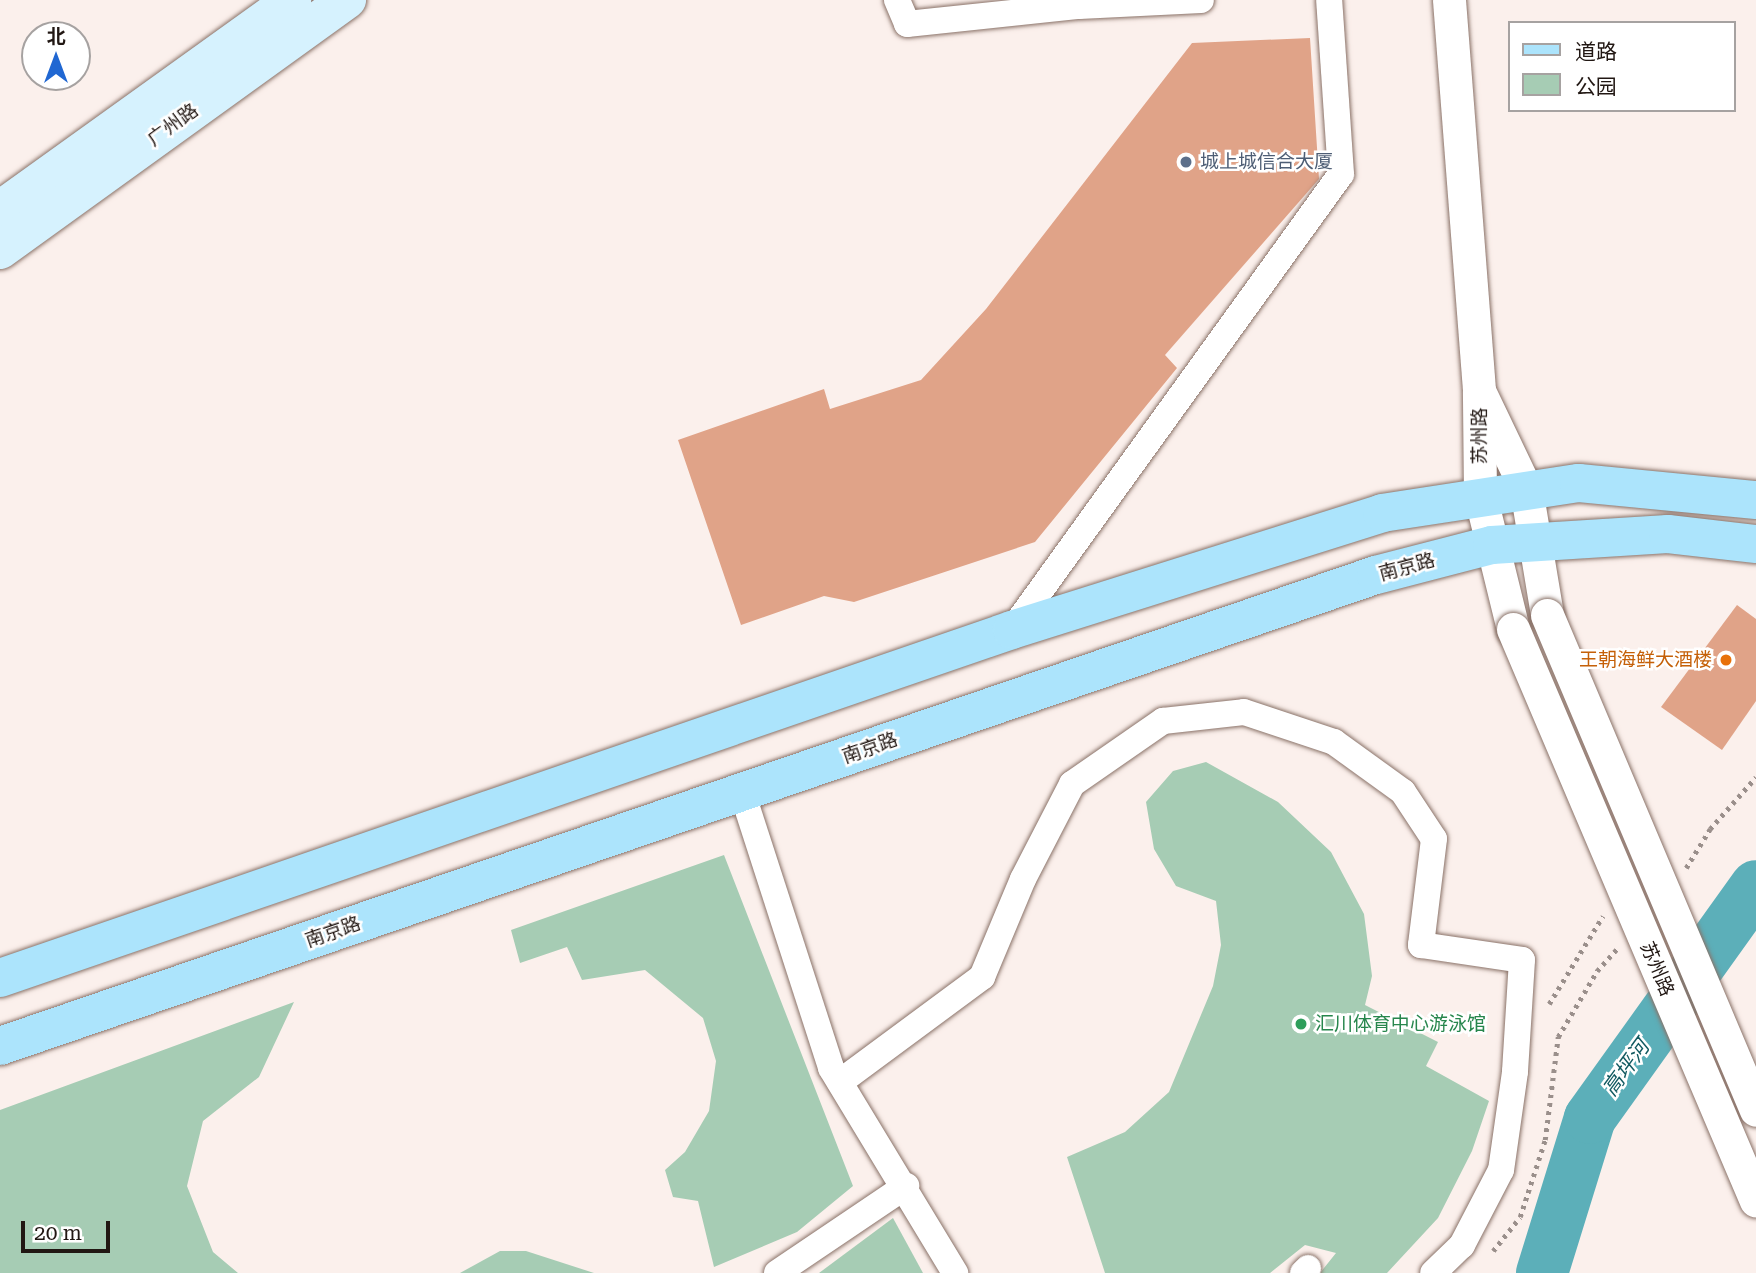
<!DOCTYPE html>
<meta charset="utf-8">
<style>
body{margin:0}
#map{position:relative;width:1756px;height:1273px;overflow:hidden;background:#fbf0ec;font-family:"Roboto Serif","Noto Sans SC",serif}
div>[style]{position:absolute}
.green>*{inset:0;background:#a6ccb4}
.river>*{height:52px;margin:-26px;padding:0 26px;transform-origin:26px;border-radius:26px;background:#5cafb9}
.building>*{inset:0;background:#e0a388}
.path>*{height:4.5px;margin-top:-2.25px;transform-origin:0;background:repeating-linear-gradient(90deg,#9a8f8b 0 3.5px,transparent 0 8.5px)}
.roads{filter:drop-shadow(0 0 2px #8a7268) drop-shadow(0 0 2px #8a7268)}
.minor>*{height:26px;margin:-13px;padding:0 13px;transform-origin:13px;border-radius:13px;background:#fff}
.tertiary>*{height:33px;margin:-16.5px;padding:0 16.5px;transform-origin:16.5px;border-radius:16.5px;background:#fff}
.secondary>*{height:38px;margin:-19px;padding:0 19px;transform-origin:19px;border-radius:19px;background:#d6f2fe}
.primary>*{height:38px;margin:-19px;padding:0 19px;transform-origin:19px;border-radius:19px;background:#ace4fc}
.bridges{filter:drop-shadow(0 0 2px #8a7268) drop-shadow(0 0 2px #8a7268)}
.tertiary-bridge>*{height:33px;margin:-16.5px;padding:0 16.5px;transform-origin:16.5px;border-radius:16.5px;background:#fff}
.dots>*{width:19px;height:19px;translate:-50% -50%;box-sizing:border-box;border:4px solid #fff;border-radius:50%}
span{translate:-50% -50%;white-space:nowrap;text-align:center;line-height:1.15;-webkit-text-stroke:5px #fff;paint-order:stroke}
.street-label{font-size:19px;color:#211713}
.service-label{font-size:19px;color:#4e5e75}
.left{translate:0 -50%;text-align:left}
.food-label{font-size:19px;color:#c56008}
.right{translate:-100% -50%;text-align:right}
.leisure-label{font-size:19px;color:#27864d}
.water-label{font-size:21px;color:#125a61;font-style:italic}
.legend{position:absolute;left:1508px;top:21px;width:228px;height:91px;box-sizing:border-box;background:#fff;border:2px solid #a6a2a1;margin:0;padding:9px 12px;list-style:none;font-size:21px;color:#211713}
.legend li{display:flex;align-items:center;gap:14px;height:35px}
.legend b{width:35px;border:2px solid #a6a2a1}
.north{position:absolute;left:21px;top:21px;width:70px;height:70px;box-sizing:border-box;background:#fff;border:2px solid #a6a2a1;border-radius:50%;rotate:0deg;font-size:19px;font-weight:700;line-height:28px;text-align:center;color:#211713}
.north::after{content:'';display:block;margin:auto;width:24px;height:32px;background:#2067d2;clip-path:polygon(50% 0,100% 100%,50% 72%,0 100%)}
.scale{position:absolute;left:21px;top:1221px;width:89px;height:32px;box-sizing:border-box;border:4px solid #211713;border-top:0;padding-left:9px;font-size:21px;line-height:24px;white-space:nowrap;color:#211713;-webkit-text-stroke:5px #fff;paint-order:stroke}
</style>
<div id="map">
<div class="green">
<i style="clip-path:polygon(1206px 762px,1278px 802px,1331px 852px,1364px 914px,1372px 976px,1365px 1005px,1438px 1042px,1426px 1066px,1489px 1101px,1472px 1151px,1438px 1218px,1387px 1273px,1320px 1273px,1336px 1253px,1305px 1245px,1270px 1273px,1105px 1273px,1067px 1157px,1125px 1132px,1169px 1092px,1213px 986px,1221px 945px,1216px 901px,1176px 886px,1154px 849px,1146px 802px,1173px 771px)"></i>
<i style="clip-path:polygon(724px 855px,853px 1186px,797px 1232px,714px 1267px,698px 1201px,673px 1197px,665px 1170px,685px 1152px,709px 1111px,716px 1061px,703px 1018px,645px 970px,582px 980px,567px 947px,520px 963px,511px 930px)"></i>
<i style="clip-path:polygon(294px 1002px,259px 1077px,203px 1121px,187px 1186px,213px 1252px,238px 1273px,0 1273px,0 1110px)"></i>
<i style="clip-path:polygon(893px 1218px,923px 1273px,819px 1273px)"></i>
<i style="clip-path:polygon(500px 1251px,526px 1251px,594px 1273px,460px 1273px)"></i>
</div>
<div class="river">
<i style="left:1542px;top:1273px;width:162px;rotate:-72.8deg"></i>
<i style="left:1590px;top:1118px;width:285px;rotate:-54.4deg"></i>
</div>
<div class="building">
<i style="clip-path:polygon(1310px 38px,1319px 179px,1165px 355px,1177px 368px,1035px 542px,854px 602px,824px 596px,741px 625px,678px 440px,824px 389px,830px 409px,921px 380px,986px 309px,1192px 43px)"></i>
<i style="clip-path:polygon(1737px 605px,1756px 619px,1756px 701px,1722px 750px,1661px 707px)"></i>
</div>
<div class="path">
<i style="left:1686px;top:868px;width:46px;rotate:-58.4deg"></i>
<i style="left:1710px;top:829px;width:69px;rotate:-48.5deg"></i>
<i style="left:1549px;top:1004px;width:103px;rotate:-58.5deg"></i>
<i style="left:1493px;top:1251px;width:43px;rotate:-51.5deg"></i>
<i style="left:1520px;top:1217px;width:81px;rotate:-72deg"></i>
<i style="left:1545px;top:1140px;width:104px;rotate:-82.8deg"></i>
<i style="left:1558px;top:1037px;width:77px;rotate:-59.4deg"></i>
<i style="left:1597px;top:971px;width:30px;rotate:-48deg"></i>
</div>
<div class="roads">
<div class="minor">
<i style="left:897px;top:0;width:26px;rotate:67deg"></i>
<i style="left:907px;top:24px;width:173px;rotate:-6deg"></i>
<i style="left:1079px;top:6px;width:122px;rotate:-2.8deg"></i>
<i style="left:1012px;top:630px;width:562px;rotate:-54.19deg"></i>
<i style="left:1341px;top:174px;width:174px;rotate:-93.9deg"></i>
<i style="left:742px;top:792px;width:290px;rotate:72.1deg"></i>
<i style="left:831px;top:1068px;width:240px;rotate:58.8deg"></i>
<i style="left:840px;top:1082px;width:177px;rotate:-36.5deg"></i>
<i style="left:982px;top:977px;width:106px;rotate:-67.3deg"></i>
<i style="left:1023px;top:879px;width:107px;rotate:-62.7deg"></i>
<i style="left:1072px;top:784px;width:111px;rotate:-34.7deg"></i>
<i style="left:1163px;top:721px;width:81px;rotate:-6.3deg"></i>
<i style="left:1244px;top:712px;width:95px;rotate:18.4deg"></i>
<i style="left:1334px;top:742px;width:85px;rotate:35.9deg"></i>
<i style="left:1403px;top:792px;width:56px;rotate:56.6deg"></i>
<i style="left:1434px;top:839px;width:107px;rotate:97deg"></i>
<i style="left:1421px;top:945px;width:102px;rotate:8.4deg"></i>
<i style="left:1522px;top:960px;width:112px;rotate:93.6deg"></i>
<i style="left:1515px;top:1072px;width:99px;rotate:98.1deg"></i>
<i style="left:1501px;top:1170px;width:85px;rotate:117.5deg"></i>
<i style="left:1462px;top:1245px;width:40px;rotate:136deg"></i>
<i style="left:777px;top:1273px;width:156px;rotate:-34deg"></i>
<i style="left:1303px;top:1273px;width:7px;rotate:-45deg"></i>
</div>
<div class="tertiary">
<i style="left:1449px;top:0;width:392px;rotate:85.6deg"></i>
<i style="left:1513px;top:629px;width:138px;rotate:-103.8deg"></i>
<i style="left:1480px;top:495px;width:104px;rotate:-90.6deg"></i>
<i style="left:1479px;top:391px;width:109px;rotate:64.4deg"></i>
<i style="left:1526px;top:489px;width:128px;rotate:80.5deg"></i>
</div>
<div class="secondary">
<i style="left:0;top:210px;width:360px;rotate:-35.7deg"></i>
<i style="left:0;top:250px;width:428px;rotate:-35.8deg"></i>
</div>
<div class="primary">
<i style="left:0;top:978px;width:1070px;rotate:-18.98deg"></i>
<i style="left:1012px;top:630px;width:388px;rotate:-17.5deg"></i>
<i style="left:1382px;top:513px;width:199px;rotate:-8.7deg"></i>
<i style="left:1579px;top:483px;width:178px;rotate:5.5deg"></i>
<i style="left:0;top:1046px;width:1454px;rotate:-18.9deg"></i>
<i style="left:1376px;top:575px;width:120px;rotate:-14.5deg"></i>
<i style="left:1492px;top:545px;width:176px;rotate:-3.6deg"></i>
<i style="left:1668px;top:534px;width:89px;rotate:6.5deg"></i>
</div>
</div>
<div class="bridges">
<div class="tertiary-bridge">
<i style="left:1547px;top:615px;width:537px;rotate:67.11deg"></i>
<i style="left:1513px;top:629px;width:621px;rotate:66.98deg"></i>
</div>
</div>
<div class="dots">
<i style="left:1186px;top:162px;background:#5c6f8a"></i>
<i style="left:1726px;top:660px;background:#e8710a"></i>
<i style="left:1301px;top:1024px;background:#2e9e5b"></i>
</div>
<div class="street-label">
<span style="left:173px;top:125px;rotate:-36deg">广州路</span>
<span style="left:1480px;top:436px;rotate:-90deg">苏州路</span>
<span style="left:1407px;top:567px;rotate:-15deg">南京路</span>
<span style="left:870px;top:748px;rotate:-19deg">南京路</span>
<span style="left:333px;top:932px;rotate:-19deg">南京路</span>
<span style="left:1657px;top:969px;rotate:67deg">苏州路</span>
</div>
<div class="service-label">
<span class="left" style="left:1200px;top:162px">城上城信合大厦</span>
</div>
<div class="food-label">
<span class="right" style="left:1712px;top:660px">王朝海鲜大酒楼</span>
</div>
<div class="leisure-label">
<span class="left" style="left:1315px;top:1024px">汇川体育中心游泳馆</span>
</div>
<div class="water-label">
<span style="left:1626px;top:1068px;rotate:-54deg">高坪河</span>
</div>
<ul class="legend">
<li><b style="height:9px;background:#ace4fc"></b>道路</li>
<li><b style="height:19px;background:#a6ccb4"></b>公园</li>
</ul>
<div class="north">北</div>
<div class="scale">20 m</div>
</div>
